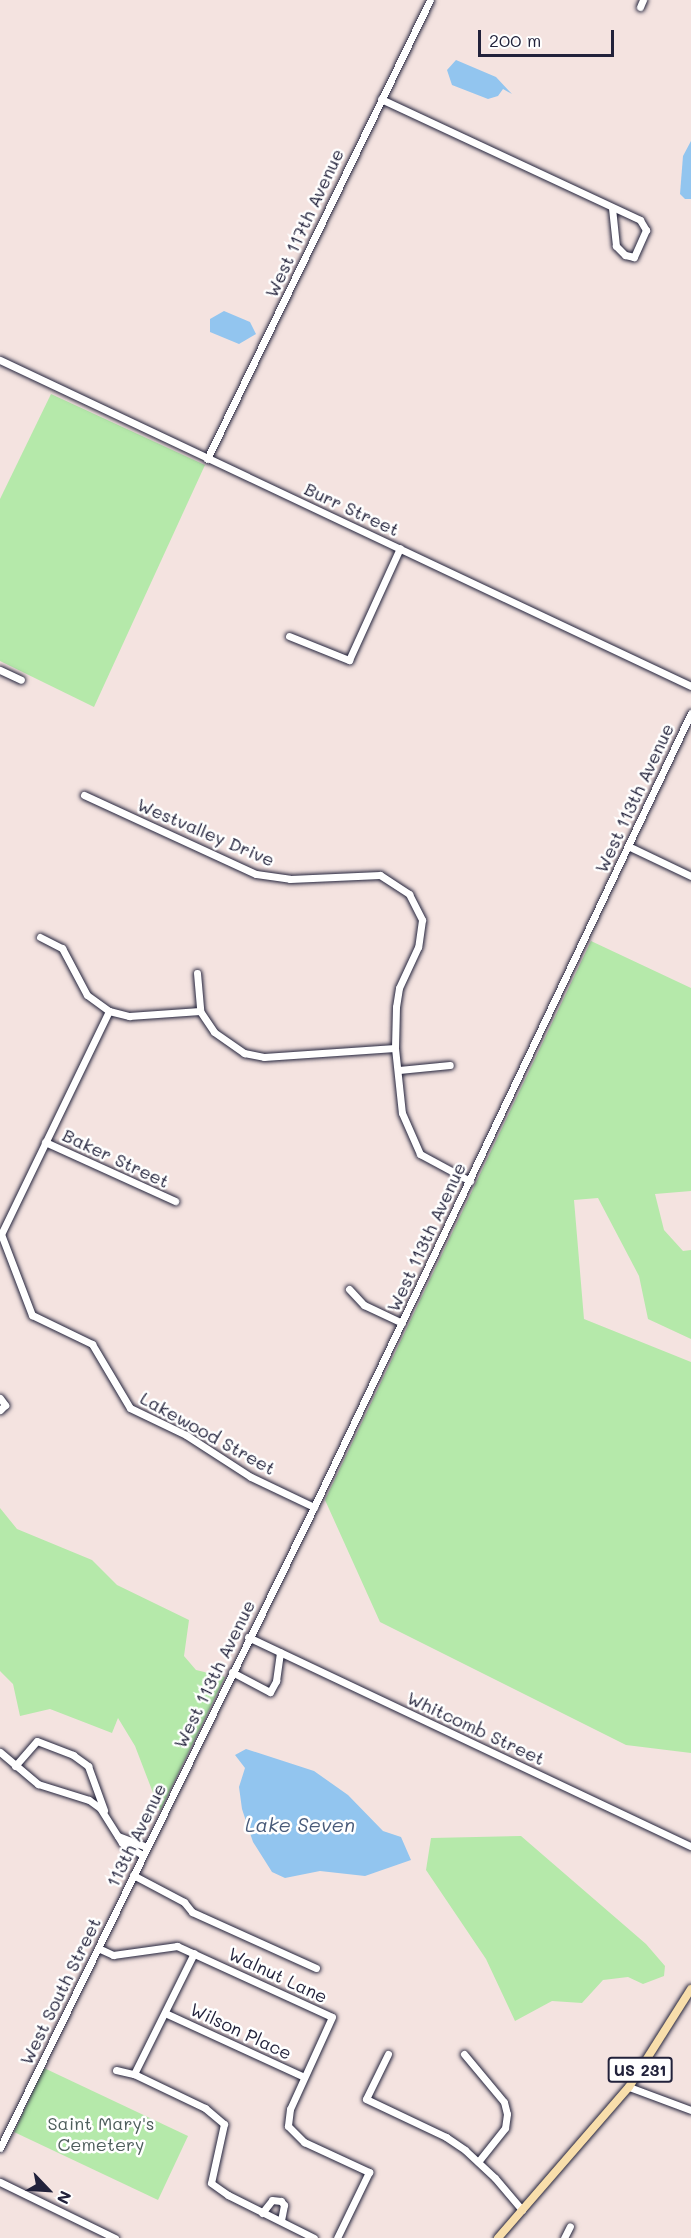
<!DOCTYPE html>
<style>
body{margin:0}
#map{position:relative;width:691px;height:2238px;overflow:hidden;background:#f4e3e0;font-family:Mali,sans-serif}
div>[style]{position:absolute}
.green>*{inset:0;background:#b5e9aa}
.water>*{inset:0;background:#92c5ef}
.roads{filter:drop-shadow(0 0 2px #22223b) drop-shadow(0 0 2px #22223b)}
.minor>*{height:7px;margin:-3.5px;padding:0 3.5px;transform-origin:3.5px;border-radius:3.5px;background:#fff}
.major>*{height:8px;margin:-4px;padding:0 4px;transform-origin:4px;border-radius:4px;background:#f8deab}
span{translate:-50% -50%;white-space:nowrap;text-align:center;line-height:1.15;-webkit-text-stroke:5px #fff;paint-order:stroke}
.shield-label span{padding:2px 4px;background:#fff;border:2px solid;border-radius:4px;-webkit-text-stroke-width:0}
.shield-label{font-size:16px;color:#22223b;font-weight:700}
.street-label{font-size:18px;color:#22223b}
.park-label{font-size:18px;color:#4e5e5c}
.water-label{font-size:20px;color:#495b7a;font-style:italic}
.north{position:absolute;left:18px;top:2160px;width:60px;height:60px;-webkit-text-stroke:4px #fff;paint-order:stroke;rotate:115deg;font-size:16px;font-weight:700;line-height:24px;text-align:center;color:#22223b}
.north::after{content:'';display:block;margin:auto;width:21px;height:27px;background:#22223b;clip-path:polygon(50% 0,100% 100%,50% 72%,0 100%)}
.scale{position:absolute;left:478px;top:30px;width:136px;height:27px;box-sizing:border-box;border:3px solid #22223b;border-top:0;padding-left:8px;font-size:18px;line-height:21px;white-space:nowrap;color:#22223b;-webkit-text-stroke:4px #fff;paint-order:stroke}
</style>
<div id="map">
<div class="green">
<i style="clip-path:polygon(51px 394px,205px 465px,94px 707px,0 661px,0 499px)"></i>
<i style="clip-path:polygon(591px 941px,691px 988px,691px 1191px,655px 1194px,664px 1230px,683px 1251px,691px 1250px,691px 1339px,648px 1319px,639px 1276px,598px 1198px,574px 1200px,584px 1319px,691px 1362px,691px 1753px,626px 1745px,380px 1622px,325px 1500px)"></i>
<i style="clip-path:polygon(0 1508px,17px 1529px,92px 1560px,117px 1585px,189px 1620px,184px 1656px,196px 1670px,225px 1677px,160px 1811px,135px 1746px,118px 1718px,112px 1733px,50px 1709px,20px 1716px,13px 1684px,0 1671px)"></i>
<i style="clip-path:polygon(521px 1836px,646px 1944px,665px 1966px,664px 1976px,643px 1984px,628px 1977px,603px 1980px,582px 2003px,552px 2001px,515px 2021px,486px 1959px,426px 1870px,431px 1838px)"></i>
<i style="clip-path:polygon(44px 2068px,188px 2136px,158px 2200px,14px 2132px)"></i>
</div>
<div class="water">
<i style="clip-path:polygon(456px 60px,496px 77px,512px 94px,503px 89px,498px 96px,488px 99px,452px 85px,447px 70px)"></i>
<i style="clip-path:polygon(691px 141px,691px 199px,685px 199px,680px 194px,683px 156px)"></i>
<i style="clip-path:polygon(224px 311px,250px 322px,256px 334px,239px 344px,210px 332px,210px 319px)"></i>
<i style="clip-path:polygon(246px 1749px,314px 1771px,348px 1795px,383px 1831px,401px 1837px,411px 1860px,365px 1876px,320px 1871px,285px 1878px,272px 1872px,253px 1842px,242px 1809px,239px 1787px,245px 1768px,235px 1755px)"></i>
</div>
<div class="roads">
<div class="minor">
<i style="left:640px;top:7px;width:8px;rotate:-67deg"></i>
<i style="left:381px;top:99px;width:286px;rotate:25deg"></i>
<i style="left:640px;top:220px;width:12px;rotate:59deg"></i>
<i style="left:646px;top:230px;width:30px;rotate:114deg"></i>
<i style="left:634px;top:257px;width:9px;rotate:-167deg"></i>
<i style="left:625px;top:255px;width:13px;rotate:-135deg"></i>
<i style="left:616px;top:246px;width:38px;rotate:-96deg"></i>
<i style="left:0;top:360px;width:764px;rotate:25.26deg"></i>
<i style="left:207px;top:459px;width:510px;rotate:-64.09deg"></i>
<i style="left:289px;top:636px;width:65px;rotate:21.8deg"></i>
<i style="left:349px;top:660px;width:123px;rotate:-65.5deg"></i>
<i style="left:0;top:670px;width:23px;rotate:25deg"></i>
<i style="left:84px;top:795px;width:189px;rotate:24.7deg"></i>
<i style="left:256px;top:874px;width:34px;rotate:8deg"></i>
<i style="left:290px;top:879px;width:90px;rotate:-2.5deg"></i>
<i style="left:380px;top:875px;width:35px;rotate:33deg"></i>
<i style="left:409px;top:894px;width:29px;rotate:63deg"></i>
<i style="left:422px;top:920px;width:27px;rotate:98deg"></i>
<i style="left:418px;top:947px;width:45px;rotate:114.9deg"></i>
<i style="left:399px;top:988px;width:19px;rotate:99deg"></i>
<i style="left:396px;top:1007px;width:41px;rotate:91.4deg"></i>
<i style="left:395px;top:1048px;width:65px;rotate:83.9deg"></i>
<i style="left:402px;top:1113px;width:45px;rotate:66.3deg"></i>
<i style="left:420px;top:1154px;width:57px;rotate:28.4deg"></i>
<i style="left:628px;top:846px;width:70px;rotate:25.5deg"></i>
<i style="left:40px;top:937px;width:25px;rotate:27deg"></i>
<i style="left:62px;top:948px;width:53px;rotate:62deg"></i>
<i style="left:87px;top:995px;width:27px;rotate:36deg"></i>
<i style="left:109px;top:1011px;width:21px;rotate:14deg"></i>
<i style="left:129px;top:1016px;width:71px;rotate:-4deg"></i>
<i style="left:197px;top:973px;width:38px;rotate:85deg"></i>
<i style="left:200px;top:1011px;width:25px;rotate:56deg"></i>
<i style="left:214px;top:1032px;width:37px;rotate:35deg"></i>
<i style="left:244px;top:1053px;width:20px;rotate:11deg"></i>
<i style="left:264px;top:1057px;width:131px;rotate:-3.9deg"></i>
<i style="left:109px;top:1011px;width:248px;rotate:115.8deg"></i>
<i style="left:1px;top:1234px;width:87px;rotate:69.1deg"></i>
<i style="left:32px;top:1315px;width:67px;rotate:25.8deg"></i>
<i style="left:92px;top:1344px;width:74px;rotate:59.3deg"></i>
<i style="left:130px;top:1408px;width:62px;rotate:25.7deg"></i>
<i style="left:186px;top:1435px;width:77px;rotate:32.9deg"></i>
<i style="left:251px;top:1477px;width:70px;rotate:25.5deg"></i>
<i style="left:399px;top:1070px;width:51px;rotate:-5.6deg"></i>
<i style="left:45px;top:1142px;width:143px;rotate:24.4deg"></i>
<i style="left:349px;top:1289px;width:22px;rotate:47deg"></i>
<i style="left:364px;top:1305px;width:42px;rotate:25.3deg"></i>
<i style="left:0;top:1398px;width:9px;rotate:54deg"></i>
<i style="left:5px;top:1405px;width:7px;rotate:135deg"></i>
<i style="left:248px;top:1637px;width:490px;rotate:25.3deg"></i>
<i style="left:232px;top:1672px;width:43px;rotate:27.8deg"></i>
<i style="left:270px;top:1692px;width:13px;rotate:-61deg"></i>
<i style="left:276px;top:1681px;width:29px;rotate:-82deg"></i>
<i style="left:0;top:1752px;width:50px;rotate:40.1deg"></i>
<i style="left:38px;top:1784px;width:53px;rotate:17.4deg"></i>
<i style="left:89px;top:1800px;width:14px;rotate:36deg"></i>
<i style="left:100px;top:1808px;width:41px;rotate:57.8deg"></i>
<i style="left:122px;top:1843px;width:24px;rotate:30deg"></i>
<i style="left:15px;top:1766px;width:33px;rotate:-49deg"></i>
<i style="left:37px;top:1741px;width:39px;rotate:21deg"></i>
<i style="left:73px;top:1755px;width:19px;rotate:36deg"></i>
<i style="left:88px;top:1766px;width:47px;rotate:70deg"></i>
<i style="left:118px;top:1836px;width:31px;rotate:21deg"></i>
<i style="left:133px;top:1875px;width:58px;rotate:27.9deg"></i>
<i style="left:184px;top:1902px;width:13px;rotate:51deg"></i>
<i style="left:192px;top:1912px;width:136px;rotate:24.3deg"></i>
<i style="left:98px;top:1948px;width:17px;rotate:25deg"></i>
<i style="left:113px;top:1955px;width:65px;rotate:-8deg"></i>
<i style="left:177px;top:1946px;width:170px;rotate:24.6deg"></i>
<i style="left:332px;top:2017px;width:101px;rotate:114.5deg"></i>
<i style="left:290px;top:2109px;width:17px;rotate:97deg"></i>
<i style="left:288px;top:2126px;width:23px;rotate:45deg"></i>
<i style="left:304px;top:2142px;width:72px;rotate:24.8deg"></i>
<i style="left:369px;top:2172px;width:73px;rotate:115.9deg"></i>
<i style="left:165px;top:2013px;width:153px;rotate:24.7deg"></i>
<i style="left:388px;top:2054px;width:50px;rotate:116.1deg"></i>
<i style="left:366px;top:2099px;width:89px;rotate:25.4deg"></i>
<i style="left:446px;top:2137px;width:23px;rotate:34deg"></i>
<i style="left:465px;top:2150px;width:41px;rotate:43deg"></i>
<i style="left:495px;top:2178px;width:42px;rotate:49.8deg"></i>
<i style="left:464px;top:2054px;width:62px;rotate:50.2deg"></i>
<i style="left:504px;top:2102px;width:12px;rotate:76deg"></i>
<i style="left:507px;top:2114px;width:14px;rotate:98deg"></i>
<i style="left:505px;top:2128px;width:43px;rotate:128.5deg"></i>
<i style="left:116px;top:2070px;width:18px;rotate:13deg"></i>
<i style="left:134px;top:2074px;width:135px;rotate:-63.6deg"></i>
<i style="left:134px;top:2074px;width:79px;rotate:25.6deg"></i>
<i style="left:205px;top:2108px;width:25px;rotate:40deg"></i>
<i style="left:224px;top:2124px;width:60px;rotate:102.4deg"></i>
<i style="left:211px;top:2183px;width:21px;rotate:35deg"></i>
<i style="left:228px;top:2195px;width:96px;rotate:26.6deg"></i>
<i style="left:629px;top:2087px;width:66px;rotate:20.4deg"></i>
<i style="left:0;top:2148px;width:714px;rotate:-63.9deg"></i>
<i style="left:314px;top:1507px;width:879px;rotate:-64.6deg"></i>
<i style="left:0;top:2182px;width:128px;rotate:26deg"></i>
<i style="left:262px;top:2213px;width:16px;rotate:-52deg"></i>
<i style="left:272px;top:2200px;width:9px;rotate:6deg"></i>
<i style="left:281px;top:2201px;width:5px;rotate:53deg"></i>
<i style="left:284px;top:2205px;width:16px;rotate:101deg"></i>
<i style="left:564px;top:2238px;width:13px;rotate:-63deg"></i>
</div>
<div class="major">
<i style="left:498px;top:2238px;width:200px;rotate:-49.1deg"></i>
<i style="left:629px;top:2087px;width:116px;rotate:-57.7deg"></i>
</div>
</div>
<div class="shield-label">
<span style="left:640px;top:2070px">US 231</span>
</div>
<div class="street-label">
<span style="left:304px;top:223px;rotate:-65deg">West 117th Avenue</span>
<span style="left:352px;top:509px;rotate:25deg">Burr Street</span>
<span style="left:634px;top:798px;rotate:-65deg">West 113th Avenue</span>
<span style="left:206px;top:832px;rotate:23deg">Westvalley Drive</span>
<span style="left:116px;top:1158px;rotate:25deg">Baker Street</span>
<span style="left:426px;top:1237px;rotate:-65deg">West 113th Avenue</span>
<span style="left:208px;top:1433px;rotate:29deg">Lakewood Street</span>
<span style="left:214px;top:1674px;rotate:-64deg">West 113th Avenue</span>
<span style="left:476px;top:1728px;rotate:25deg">Whitcomb Street</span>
<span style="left:136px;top:1835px;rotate:-64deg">113th Avenue</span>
<span style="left:278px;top:1975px;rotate:25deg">Walnut Lane</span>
<span style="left:60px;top:1991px;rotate:-64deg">West South Street</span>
<span style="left:241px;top:2031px;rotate:25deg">Wilson Place</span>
</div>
<div class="park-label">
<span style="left:101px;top:2134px">Saint Mary's<br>Cemetery</span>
</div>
<div class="water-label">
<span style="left:300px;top:1824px">Lake Seven</span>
</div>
<div class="north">N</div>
<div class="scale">200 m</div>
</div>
